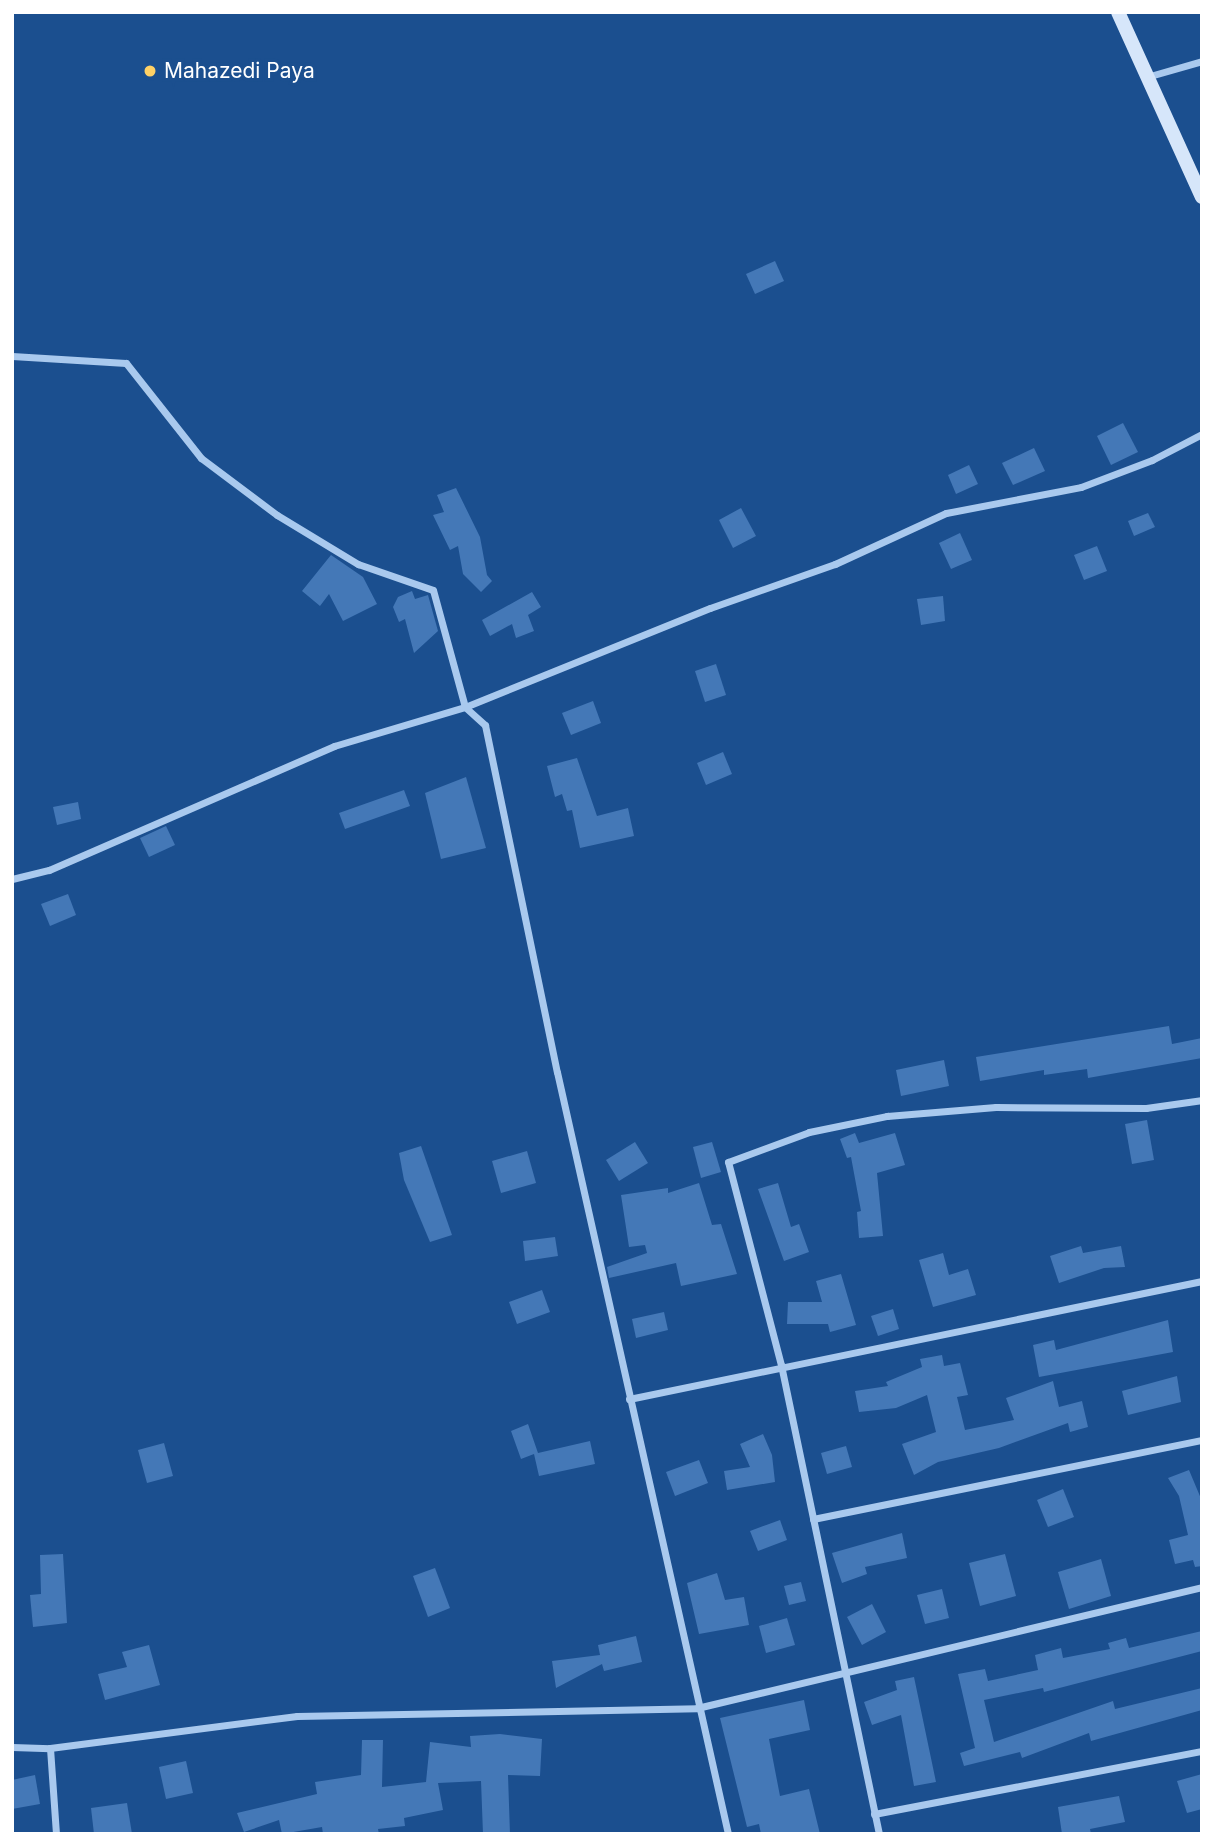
<!DOCTYPE html>
<style>
body{margin:0}
#map{position:relative;width:1214px;height:1846px;overflow:hidden;background:#1b4f8f;font-family:Inter,sans-serif}
div>[style]{position:absolute}
.building>*{inset:0;background:#4478b7}
.street>*{height:7px;margin:-3.5px;padding:0 3.5px;transform-origin:3.5px;border-radius:3.5px;background:#a9c9ee}
.secondary>*{height:14px;margin:-7px;padding:0 7px;transform-origin:7px;border-radius:7px;background:#d6e6fa}
.dots>*{width:19px;height:19px;translate:-50% -50%;box-sizing:border-box;border:4px solid #1b4f8f;border-radius:50%}
span{translate:-50% -50%;white-space:nowrap;text-align:center;line-height:1.15;-webkit-text-stroke:7px #1b4f8f;paint-order:stroke}
.poi-label{font-size:21px;color:#fff}
.left{translate:0 -50%;text-align:left}
.frame{position:absolute;inset:0;border:14px solid #fff;pointer-events:none}
</style>
<div id="map">
<div class="building">
<i style="clip-path:polygon(775px 261px,784px 281px,755px 294px,746px 274px)"></i>
<i style="clip-path:polygon(1123px 423px,1138px 452px,1111px 465px,1097px 436px)"></i>
<i style="clip-path:polygon(1034px 448px,1045px 471px,1013px 485px,1002px 463px)"></i>
<i style="clip-path:polygon(969px 465px,978px 484px,956px 494px,948px 475px)"></i>
<i style="clip-path:polygon(456px 488px,480px 537px,487px 575px,492px 581px,481px 592px,463px 574px,458px 546px,450px 550px,433px 515px,444px 512px,437px 495px)"></i>
<i style="clip-path:polygon(741px 508px,756px 536px,733px 548px,719px 520px)"></i>
<i style="clip-path:polygon(1148px 513px,1155px 527px,1134px 536px,1128px 521px)"></i>
<i style="clip-path:polygon(960px 533px,972px 560px,951px 569px,939px 543px)"></i>
<i style="clip-path:polygon(1097px 546px,1107px 571px,1084px 580px,1074px 555px)"></i>
<i style="clip-path:polygon(331px 555px,363px 577px,377px 604px,343px 621px,329px 594px,320px 606px,302px 591px)"></i>
<i style="clip-path:polygon(412px 591px,415px 599px,428px 595px,438px 631px,414px 653px,405px 619px,399px 622px,393px 607px,398px 597px)"></i>
<i style="clip-path:polygon(532px 592px,541px 607px,528px 615px,534px 631px,516px 638px,512px 624px,490px 636px,482px 620px)"></i>
<i style="clip-path:polygon(943px 596px,945px 621px,921px 625px,917px 599px)"></i>
<i style="clip-path:polygon(716px 664px,726px 695px,705px 702px,695px 671px)"></i>
<i style="clip-path:polygon(593px 701px,601px 723px,571px 735px,562px 713px)"></i>
<i style="clip-path:polygon(723px 752px,732px 774px,706px 785px,697px 763px)"></i>
<i style="clip-path:polygon(577px 758px,597px 816px,628px 808px,634px 836px,580px 848px,572px 810px,567px 811px,562px 794px,555px 797px,547px 766px)"></i>
<i style="clip-path:polygon(466px 777px,486px 848px,441px 859px,425px 793px)"></i>
<i style="clip-path:polygon(404px 790px,410px 806px,345px 829px,339px 813px)"></i>
<i style="clip-path:polygon(78px 802px,81px 819px,57px 825px,53px 807px)"></i>
<i style="clip-path:polygon(166px 826px,175px 845px,149px 857px,140px 838px)"></i>
<i style="clip-path:polygon(68px 894px,76px 915px,50px 926px,41px 904px)"></i>
<i style="clip-path:polygon(1169px 1026px,1172px 1044px,1202px 1038px,1202px 1058px,1088px 1078px,1087px 1069px,1044px 1075px,1044px 1070px,980px 1081px,976px 1057px)"></i>
<i style="clip-path:polygon(944px 1060px,949px 1086px,901px 1096px,896px 1070px)"></i>
<i style="clip-path:polygon(1147px 1120px,1154px 1160px,1132px 1164px,1125px 1124px)"></i>
<i style="clip-path:polygon(855px 1133px,859px 1143px,895px 1133px,905px 1165px,877px 1173px,883px 1236px,859px 1238px,857px 1212px,861px 1211px,851px 1157px,847px 1158px,840px 1139px)"></i>
<i style="clip-path:polygon(635px 1142px,648px 1163px,619px 1181px,606px 1160px)"></i>
<i style="clip-path:polygon(712px 1142px,721px 1172px,701px 1178px,693px 1147px)"></i>
<i style="clip-path:polygon(421px 1146px,452px 1235px,430px 1242px,404px 1180px,399px 1153px)"></i>
<i style="clip-path:polygon(527px 1151px,536px 1183px,501px 1193px,492px 1161px)"></i>
<i style="clip-path:polygon(699px 1183px,712px 1225px,721px 1224px,737px 1274px,681px 1286px,676px 1263px,609px 1278px,607px 1267px,647px 1253px,645px 1245px,629px 1247px,621px 1195px,668px 1188px,668px 1193px)"></i>
<i style="clip-path:polygon(778px 1183px,791px 1227px,799px 1224px,809px 1252px,784px 1261px,758px 1189px)"></i>
<i style="clip-path:polygon(555px 1237px,558px 1256px,525px 1261px,523px 1241px)"></i>
<i style="clip-path:polygon(1081px 1246px,1083px 1253px,1121px 1246px,1125px 1267px,1104px 1268px,1059px 1283px,1050px 1256px)"></i>
<i style="clip-path:polygon(943px 1253px,949px 1275px,968px 1269px,976px 1295px,933px 1307px,919px 1260px)"></i>
<i style="clip-path:polygon(841px 1274px,856px 1325px,830px 1332px,828px 1324px,787px 1324px,788px 1302px,822px 1302px,816px 1281px)"></i>
<i style="clip-path:polygon(542px 1290px,550px 1312px,517px 1324px,509px 1302px)"></i>
<i style="clip-path:polygon(893px 1309px,899px 1329px,878px 1336px,871px 1316px)"></i>
<i style="clip-path:polygon(664px 1312px,668px 1330px,636px 1338px,632px 1319px)"></i>
<i style="clip-path:polygon(1168px 1320px,1173px 1352px,1039px 1377px,1033px 1345px,1054px 1340px,1056px 1350px)"></i>
<i style="clip-path:polygon(942px 1355px,944px 1366px,960px 1363px,968px 1395px,957px 1397px,965px 1430px,1014px 1420px,1006px 1398px,1053px 1381px,1059px 1407px,1082px 1401px,1088px 1427px,1070px 1432px,1068px 1423px,999px 1448px,938px 1462px,914px 1475px,902px 1444px,936px 1432px,927px 1395px,896px 1408px,859px 1412px,855px 1391px,888px 1386px,886px 1382px,922px 1367px,920px 1359px)"></i>
<i style="clip-path:polygon(1177px 1376px,1181px 1402px,1128px 1415px,1122px 1391px)"></i>
<i style="clip-path:polygon(528px 1424px,538px 1453px,590px 1441px,595px 1464px,539px 1476px,534px 1454px,521px 1459px,511px 1431px)"></i>
<i style="clip-path:polygon(763px 1434px,772px 1455px,775px 1482px,727px 1490px,724px 1471px,750px 1467px,740px 1444px)"></i>
<i style="clip-path:polygon(164px 1443px,173px 1476px,147px 1483px,138px 1450px)"></i>
<i style="clip-path:polygon(846px 1446px,852px 1467px,827px 1474px,821px 1453px)"></i>
<i style="clip-path:polygon(699px 1460px,708px 1483px,675px 1496px,666px 1472px)"></i>
<i style="clip-path:polygon(1189px 1470px,1202px 1501px,1202px 1566px,1195px 1567px,1193px 1560px,1175px 1564px,1169px 1540px,1188px 1535px,1179px 1496px,1168px 1478px)"></i>
<i style="clip-path:polygon(1063px 1489px,1074px 1517px,1048px 1527px,1037px 1500px)"></i>
<i style="clip-path:polygon(780px 1520px,787px 1540px,758px 1551px,750px 1531px)"></i>
<i style="clip-path:polygon(902px 1533px,907px 1558px,865px 1567px,867px 1574px,842px 1583px,832px 1553px)"></i>
<i style="clip-path:polygon(63px 1554px,67px 1623px,33px 1627px,30px 1595px,41px 1594px,40px 1555px)"></i>
<i style="clip-path:polygon(1005px 1554px,1016px 1596px,980px 1606px,969px 1563px)"></i>
<i style="clip-path:polygon(1101px 1559px,1111px 1596px,1069px 1609px,1058px 1572px)"></i>
<i style="clip-path:polygon(435px 1568px,450px 1608px,428px 1617px,413px 1576px)"></i>
<i style="clip-path:polygon(717px 1573px,725px 1600px,744px 1597px,749px 1625px,699px 1634px,687px 1583px)"></i>
<i style="clip-path:polygon(801px 1582px,806px 1601px,789px 1605px,784px 1586px)"></i>
<i style="clip-path:polygon(942px 1589px,949px 1618px,925px 1624px,917px 1595px)"></i>
<i style="clip-path:polygon(872px 1604px,886px 1632px,862px 1645px,847px 1617px)"></i>
<i style="clip-path:polygon(787px 1618px,795px 1645px,766px 1653px,759px 1626px)"></i>
<i style="clip-path:polygon(1202px 1631px,1202px 1651px,1044px 1692px,1043px 1688px,984px 1700px,994px 1742px,1113px 1701px,1115px 1709px,1202px 1688px,1202px 1710px,1091px 1741px,1089px 1733px,1022px 1758px,1020px 1752px,964px 1766px,960px 1753px,975px 1748px,958px 1674px,985px 1669px,988px 1681px,1038px 1670px,1035px 1655px,1061px 1648px,1063px 1658px,1110px 1649px,1108px 1643px,1126px 1638px,1129px 1648px)"></i>
<i style="clip-path:polygon(636px 1636px,642px 1662px,604px 1671px,602px 1664px,556px 1688px,552px 1661px,600px 1655px,598px 1645px)"></i>
<i style="clip-path:polygon(149px 1645px,160px 1685px,105px 1700px,98px 1674px,127px 1667px,122px 1652px)"></i>
<i style="clip-path:polygon(914px 1677px,936px 1782px,914px 1786px,901px 1715px,872px 1725px,864px 1702px,897px 1690px,895px 1681px)"></i>
<i style="clip-path:polygon(804px 1700px,810px 1730px,769px 1739px,780px 1796px,809px 1789px,820px 1834px,761px 1834px,759px 1824px,747px 1827px,720px 1718px)"></i>
<i style="clip-path:polygon(500px 1734px,542px 1739px,540px 1776px,508px 1775px,510px 1834px,483px 1834px,481px 1781px,438px 1783px,443px 1810px,404px 1818px,405px 1826px,378px 1829px,379px 1834px,323px 1834px,322px 1827px,282px 1834px,279px 1820px,244px 1832px,237px 1813px,317px 1794px,315px 1782px,361px 1775px,362px 1740px,383px 1740px,382px 1787px,426px 1782px,430px 1742px,471px 1747px,470px 1736px)"></i>
<i style="clip-path:polygon(186px 1761px,193px 1793px,166px 1799px,159px 1767px)"></i>
<i style="clip-path:polygon(1202px 1774px,1202px 1809px,1187px 1813px,1177px 1781px)"></i>
<i style="clip-path:polygon(35px 1775px,40px 1804px,12px 1809px,12px 1780px)"></i>
<i style="clip-path:polygon(1119px 1796px,1125px 1822px,1090px 1829px,1091px 1834px,1062px 1834px,1058px 1807px)"></i>
<i style="clip-path:polygon(127px 1803px,132px 1834px,94px 1834px,91px 1808px)"></i>
</div>
<div class="street">
<i style="left:1150px;top:76px;width:54px;rotate:-16.1deg"></i>
<i style="left:12px;top:356px;width:114px;rotate:3.5deg"></i>
<i style="left:126px;top:363px;width:121px;rotate:51.7deg"></i>
<i style="left:201px;top:458px;width:95px;rotate:36.9deg"></i>
<i style="left:277px;top:515px;width:95px;rotate:31.2deg"></i>
<i style="left:358px;top:564px;width:79px;rotate:19.1deg"></i>
<i style="left:433px;top:590px;width:121px;rotate:74.7deg"></i>
<i style="left:465px;top:707px;width:27px;rotate:42deg"></i>
<i style="left:485px;top:725px;width:354px;rotate:78.3deg"></i>
<i style="left:557px;top:1072px;width:781px;rotate:77.35deg"></i>
<i style="left:12px;top:879px;width:38px;rotate:-14deg"></i>
<i style="left:49px;top:870px;width:311px;rotate:-23.5deg"></i>
<i style="left:334px;top:746px;width:137px;rotate:-16.6deg"></i>
<i style="left:465px;top:707px;width:264px;rotate:-22deg"></i>
<i style="left:710px;top:608px;width:133px;rotate:-19.4deg"></i>
<i style="left:835px;top:564px;width:122px;rotate:-24.7deg"></i>
<i style="left:946px;top:513px;width:137px;rotate:-10.9deg"></i>
<i style="left:1081px;top:487px;width:76px;rotate:-20.8deg"></i>
<i style="left:1152px;top:460px;width:56px;rotate:-27.5deg"></i>
<i style="left:629px;top:1399px;width:585px;rotate:-11.64deg"></i>
<i style="left:813px;top:1519px;width:397px;rotate:-11.5deg"></i>
<i style="left:12px;top:1747px;width:38px;rotate:2deg"></i>
<i style="left:50px;top:1748px;width:249px;rotate:-7.4deg"></i>
<i style="left:297px;top:1716px;width:400px;rotate:-1.1deg"></i>
<i style="left:697px;top:1708px;width:519px;rotate:-13.47deg"></i>
<i style="left:50px;top:1748px;width:86px;rotate:86deg"></i>
<i style="left:874px;top:1814px;width:334px;rotate:-10.9deg"></i>
<i style="left:879px;top:1834px;width:479px;rotate:-101.8deg"></i>
<i style="left:781px;top:1365px;width:210px;rotate:-104.6deg"></i>
<i style="left:728px;top:1162px;width:86px;rotate:-20.3deg"></i>
<i style="left:809px;top:1132px;width:80px;rotate:-11.6deg"></i>
<i style="left:887px;top:1116px;width:109px;rotate:-4.7deg"></i>
<i style="left:996px;top:1107px;width:150px;rotate:0.4deg"></i>
<i style="left:1146px;top:1108px;width:57px;rotate:-8.1deg"></i>
</div>
<div class="secondary">
<i style="left:1118px;top:12px;width:203px;rotate:65.6deg"></i>
</div>
<div class="dots">
<i style="left:150px;top:71px;background:#ffd166"></i>
</div>
<div class="poi-label">
<span class="left" style="left:164px;top:71px">Mahazedi Paya</span>
</div>
<div class="frame"></div>
</div>
